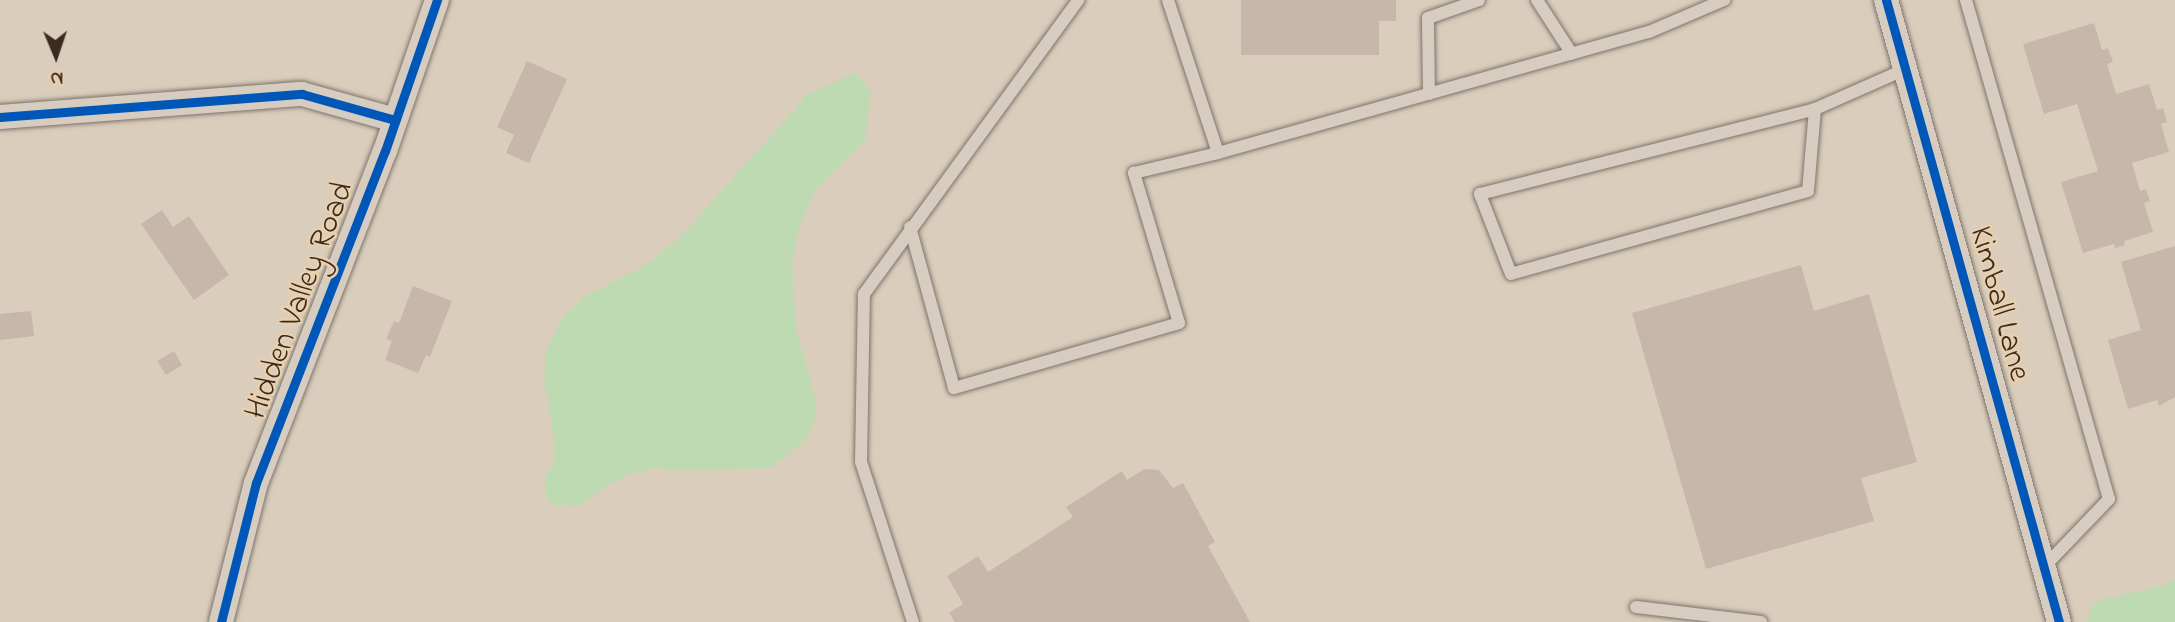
<!DOCTYPE html>
<style>
body{margin:0}
#map{position:relative;width:2175px;height:622px;overflow:hidden;background:#dacdbc;font-family:"Indie Flower",sans-serif}
div>[style]{position:absolute}
.green>*{inset:0;background:#bddab3}
.building>*{inset:0;background:#c7b7ab}
.roads{filter:drop-shadow(0 0 2px #7e746a) drop-shadow(0 0 2px #7e746a)}
.service>*{height:12px;margin:-6px;padding:0 6px;transform-origin:6px;border-radius:6px;background:#d6ccc0}
.minor>*{height:24px;margin:-12px;padding:0 12px;transform-origin:12px;border-radius:12px;background:#d6ccc0}
.cycleway>*{height:9px;margin:-4.5px;padding:0 4.5px;transform-origin:4.5px;border-radius:4.5px;background:#0057b8}
span{translate:-50% -50%;white-space:nowrap;text-align:center;line-height:1.15;-webkit-text-stroke:5px #e7cfaf;paint-order:stroke}
.street-label{font-size:32px;color:#3b2a1e}
.north{position:absolute;left:21px;top:21px;width:70px;height:70px;-webkit-text-stroke:5px #e7cfaf;paint-order:stroke;rotate:178deg;font-size:19px;font-weight:700;line-height:28px;text-align:center;color:#3b2a1e}
.north::after{content:'';display:block;margin:auto;width:24px;height:32px;background:#3b2a1e;clip-path:polygon(50% 0,100% 100%,50% 72%,0 100%)}
</style>
<div id="map">
<div class="green">
<i style="clip-path:polygon(855px 73px,871px 90px,865px 140px,815px 191px,799px 227px,792px 265px,796px 328px,815px 399px,816px 416px,806px 439px,771px 468px,669px 470px,659px 467px,624px 476px,577px 506px,553px 505px,546px 496px,545px 477px,554px 463px,555px 447px,544px 376px,546px 350px,561px 320px,582px 298px,644px 266px,683px 234px,809px 93px)"></i>
<i style="clip-path:polygon(2175px 578px,2175px 622px,2087px 622px,2090px 609px,2098px 600px,2162px 586px)"></i>
</div>
<div class="building">
<i style="clip-path:polygon(1241px 0,1396px 0,1396px 21px,1379px 21px,1379px 55px,1241px 55px)"></i>
<i style="clip-path:polygon(2094px 23px,2102px 50px,2108px 48px,2113px 62px,2107px 64px,2116px 94px,2149px 84px,2157px 110px,2163px 108px,2167px 122px,2161px 124px,2169px 152px,2132px 163px,2140px 191px,2146px 189px,2150px 201px,2144px 203px,2153px 232px,2124px 241px,2125px 245px,2115px 248px,2114px 244px,2083px 253px,2061px 182px,2098px 171px,2077px 104px,2044px 114px,2023px 44px)"></i>
<i style="clip-path:polygon(527px 61px,567px 79px,529px 163px,506px 153px,514px 135px,497px 127px)"></i>
<i style="clip-path:polygon(162px 210px,173px 227px,189px 216px,229px 275px,194px 300px,141px 224px)"></i>
<i style="clip-path:polygon(2175px 246px,2175px 397px,2159px 406px,2157px 400px,2128px 409px,2108px 340px,2141px 330px,2121px 262px)"></i>
<i style="clip-path:polygon(1801px 265px,1814px 311px,1869px 294px,1917px 462px,1861px 478px,1874px 521px,1706px 569px,1632px 313px)"></i>
<i style="clip-path:polygon(413px 286px,452px 301px,430px 357px,426px 355px,418px 373px,385px 360px,392px 341px,386px 339px,394px 321px,399px 323px)"></i>
<i style="clip-path:polygon(31px 311px,34px 336px,0 340px,0 314px)"></i>
<i style="clip-path:polygon(174px 351px,182px 365px,166px 375px,157px 361px)"></i>
<i style="clip-path:polygon(1144px 469px,1159px 470px,1173px 488px,1183px 483px,1215px 542px,1208px 546px,1250px 622px,955px 622px,949px 613px,963px 604px,947px 576px,978px 556px,988px 572px,1073px 517px,1066px 507px,1122px 471px,1127px 480px)"></i>
</div>
<div class="roads">
<div class="service">
<i style="left:1168px;top:0;width:161px;rotate:71.9deg"></i>
<i style="left:1218px;top:153px;width:448px;rotate:-15.7deg"></i>
<i style="left:1649px;top:32px;width:82px;rotate:-23.1deg"></i>
<i style="left:1537px;top:0;width:64px;rotate:57.1deg"></i>
<i style="left:1966px;top:0;width:519px;rotate:74.01deg"></i>
<i style="left:2109px;top:499px;width:94px;rotate:133.7deg"></i>
<i style="left:1429px;top:94px;width:76px;rotate:-90.8deg"></i>
<i style="left:1428px;top:18px;width:54px;rotate:-19.4deg"></i>
<i style="left:1815px;top:109px;width:82px;rotate:94.9deg"></i>
<i style="left:1808px;top:191px;width:308px;rotate:164.4deg"></i>
<i style="left:1511px;top:274px;width:86px;rotate:-111.2deg"></i>
<i style="left:1480px;top:194px;width:346px;rotate:-14.2deg"></i>
<i style="left:1815px;top:109px;width:102px;rotate:-23.8deg"></i>
<i style="left:910px;top:227px;width:167px;rotate:74.7deg"></i>
<i style="left:954px;top:388px;width:234px;rotate:-16.1deg"></i>
<i style="left:1179px;top:323px;width:157px;rotate:-106.7deg"></i>
<i style="left:1134px;top:173px;width:86px;rotate:-13.4deg"></i>
<i style="left:1636px;top:607px;width:126px;rotate:6.8deg"></i>
<i style="left:913px;top:622px;width:168px;rotate:-108deg"></i>
<i style="left:861px;top:462px;width:168px;rotate:-89deg"></i>
<i style="left:864px;top:294px;width:364px;rotate:-53.9deg"></i>
</div>
<div class="minor">
<i style="left:1886px;top:0;width:646px;rotate:74.46deg"></i>
<i style="left:0;top:117px;width:303px;rotate:-4.4deg"></i>
<i style="left:302px;top:94px;width:97px;rotate:15.6deg"></i>
<i style="left:221px;top:622px;width:143px;rotate:-75.9deg"></i>
<i style="left:256px;top:483px;width:356px;rotate:-68.8deg"></i>
<i style="left:385px;top:151px;width:160px;rotate:-71deg"></i>
</div>
</div>
<div class="cycleway">
<i style="left:1886px;top:0;width:646px;rotate:74.46deg"></i>
<i style="left:0;top:117px;width:303px;rotate:-4.4deg"></i>
<i style="left:302px;top:94px;width:97px;rotate:15.6deg"></i>
<i style="left:221px;top:622px;width:143px;rotate:-75.9deg"></i>
<i style="left:256px;top:483px;width:356px;rotate:-68.8deg"></i>
<i style="left:385px;top:151px;width:160px;rotate:-71deg"></i>
</div>
<div class="street-label">
<span style="left:301px;top:301px;rotate:-69deg">Hidden Valley Road</span>
<span style="left:1998px;top:304px;rotate:75deg">Kimball Lane</span>
</div>
<div class="north">N</div>
</div>
